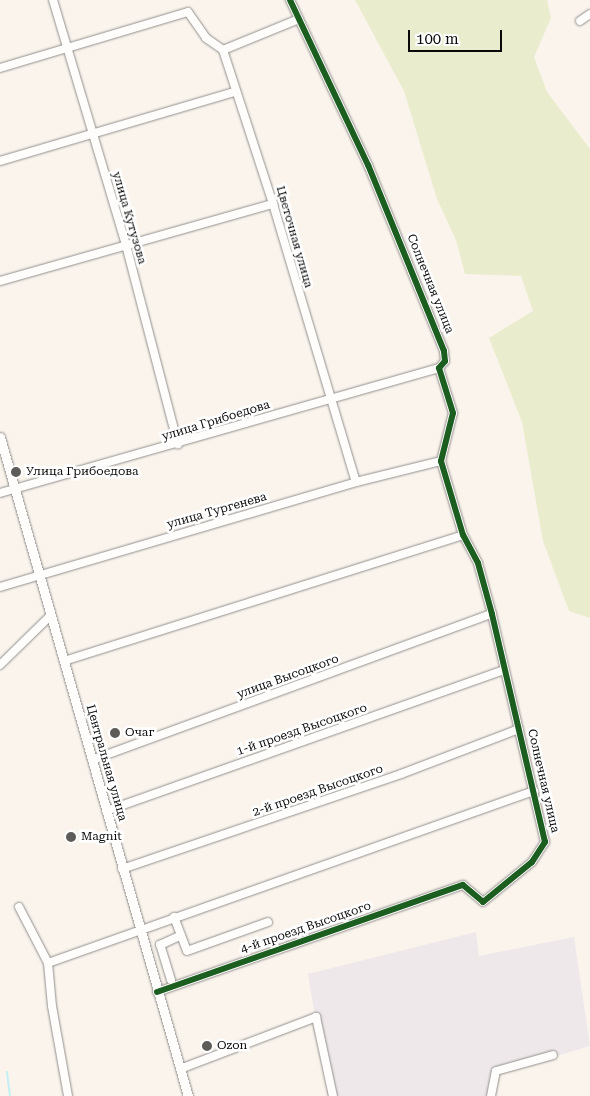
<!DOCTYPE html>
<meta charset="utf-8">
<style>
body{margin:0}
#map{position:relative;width:590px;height:1096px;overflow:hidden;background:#faf4ed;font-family:"Roboto Serif",serif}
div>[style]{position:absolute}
.industrial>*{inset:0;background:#eee8eb}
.green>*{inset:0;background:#eaedcd}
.stream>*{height:2px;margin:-1px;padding:0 1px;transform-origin:1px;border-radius:1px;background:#c4eff3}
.roads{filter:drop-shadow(0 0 1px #928f8c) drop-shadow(0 0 1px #928f8c)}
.minor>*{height:8px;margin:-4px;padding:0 4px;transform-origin:4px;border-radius:4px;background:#fefdfc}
.tertiary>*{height:9px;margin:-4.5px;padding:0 4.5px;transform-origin:4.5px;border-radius:4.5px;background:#fefdfc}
.cycleway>*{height:6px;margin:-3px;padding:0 3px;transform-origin:3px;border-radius:3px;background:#1b5e20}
.dots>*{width:14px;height:14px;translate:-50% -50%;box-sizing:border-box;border:2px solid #fff;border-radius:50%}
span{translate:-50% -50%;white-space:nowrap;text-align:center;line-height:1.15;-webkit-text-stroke:5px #fff;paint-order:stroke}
.street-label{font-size:12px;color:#0a0a0a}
.poi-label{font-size:12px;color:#0a0a0a}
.left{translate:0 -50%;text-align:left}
.scale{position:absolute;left:408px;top:30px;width:94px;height:22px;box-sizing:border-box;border:2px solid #0a0a0a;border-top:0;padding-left:6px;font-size:15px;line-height:18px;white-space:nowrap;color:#0a0a0a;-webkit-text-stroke:4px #fff;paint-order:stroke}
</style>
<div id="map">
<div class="industrial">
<i style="clip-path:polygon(476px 932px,479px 956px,574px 937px,590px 1046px,497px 1074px,495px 1096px,328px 1096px,308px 974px)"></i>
</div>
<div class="green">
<i style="clip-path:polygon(355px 0,547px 0,551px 18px,534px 57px,547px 92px,590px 149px,590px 618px,569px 611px,543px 541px,522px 422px,489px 338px,533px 311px,521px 276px,465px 274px,456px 240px,437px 199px,404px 91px)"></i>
</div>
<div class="stream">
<i style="left:7px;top:1072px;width:24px;rotate:83deg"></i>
</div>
<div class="roads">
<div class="minor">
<i style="left:53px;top:0;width:256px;rotate:73.4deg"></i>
<i style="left:126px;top:245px;width:206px;rotate:75.4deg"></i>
<i style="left:580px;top:21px;width:12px;rotate:-35deg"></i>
<i style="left:223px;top:50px;width:82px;rotate:-22.2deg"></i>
<i style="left:0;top:68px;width:196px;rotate:-16.6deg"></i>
<i style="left:188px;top:12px;width:32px;rotate:55deg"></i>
<i style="left:206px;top:38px;width:21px;rotate:35deg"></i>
<i style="left:223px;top:50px;width:162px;rotate:72deg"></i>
<i style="left:273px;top:204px;width:290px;rotate:73.4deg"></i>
<i style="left:0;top:161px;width:245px;rotate:-16.4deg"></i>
<i style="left:0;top:281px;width:284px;rotate:-15.8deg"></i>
<i style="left:0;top:493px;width:456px;rotate:-15.9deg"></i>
<i style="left:0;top:587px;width:371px;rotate:-16.4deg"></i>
<i style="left:356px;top:482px;width:88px;rotate:-13.9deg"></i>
<i style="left:64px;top:661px;width:418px;rotate:-17.5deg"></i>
<i style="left:0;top:665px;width:70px;rotate:-44.4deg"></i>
<i style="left:92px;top:760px;width:426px;rotate:-20.1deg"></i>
<i style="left:106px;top:811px;width:423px;rotate:-19.5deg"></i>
<i style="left:122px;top:869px;width:295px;rotate:-18.8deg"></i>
<i style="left:401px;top:774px;width:126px;rotate:-20.9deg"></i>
<i style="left:19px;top:907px;width:63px;rotate:62.6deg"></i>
<i style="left:48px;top:963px;width:43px;rotate:84.7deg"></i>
<i style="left:52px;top:1006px;width:91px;rotate:79.9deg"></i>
<i style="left:174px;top:917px;width:36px;rotate:69deg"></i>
<i style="left:187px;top:951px;width:86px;rotate:-19.7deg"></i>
<i style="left:48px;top:963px;width:516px;rotate:-19.49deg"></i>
<i style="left:171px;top:980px;width:37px;rotate:-107deg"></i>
<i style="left:160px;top:945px;width:23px;rotate:-25deg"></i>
<i style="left:157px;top:992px;width:324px;rotate:-19.3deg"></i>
<i style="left:463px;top:885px;width:26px;rotate:40deg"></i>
<i style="left:483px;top:902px;width:63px;rotate:-39.2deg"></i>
<i style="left:532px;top:862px;width:24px;rotate:-57deg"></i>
<i style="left:545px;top:842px;width:234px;rotate:-103.1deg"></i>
<i style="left:492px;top:614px;width:53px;rotate:-105.4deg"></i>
<i style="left:478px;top:563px;width:32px;rotate:-118deg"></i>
<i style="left:463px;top:535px;width:77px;rotate:-106.6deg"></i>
<i style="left:441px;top:461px;width:49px;rotate:-76deg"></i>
<i style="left:453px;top:413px;width:47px;rotate:-107.3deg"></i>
<i style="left:439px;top:368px;width:9px;rotate:-49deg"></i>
<i style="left:445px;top:361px;width:10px;rotate:-96deg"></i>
<i style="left:444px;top:351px;width:201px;rotate:-112.2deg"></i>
<i style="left:368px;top:165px;width:183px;rotate:-115.3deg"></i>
<i style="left:180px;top:1069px;width:146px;rotate:-20.9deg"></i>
<i style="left:316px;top:1017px;width:81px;rotate:77.9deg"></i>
<i style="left:491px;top:1096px;width:25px;rotate:-79deg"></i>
<i style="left:496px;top:1071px;width:59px;rotate:-15.7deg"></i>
</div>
<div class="tertiary">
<i style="left:0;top:437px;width:685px;rotate:74.08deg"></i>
</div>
</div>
<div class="cycleway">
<i style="left:157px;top:992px;width:324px;rotate:-19.3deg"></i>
<i style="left:463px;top:885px;width:26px;rotate:40deg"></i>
<i style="left:483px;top:902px;width:63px;rotate:-39.2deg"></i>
<i style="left:532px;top:862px;width:24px;rotate:-57deg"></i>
<i style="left:545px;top:842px;width:234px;rotate:-103.1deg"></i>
<i style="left:492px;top:614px;width:53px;rotate:-105.4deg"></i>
<i style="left:478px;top:563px;width:32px;rotate:-118deg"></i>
<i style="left:463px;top:535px;width:77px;rotate:-106.6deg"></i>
<i style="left:441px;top:461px;width:49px;rotate:-76deg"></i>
<i style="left:453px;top:413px;width:47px;rotate:-107.3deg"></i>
<i style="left:439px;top:368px;width:9px;rotate:-49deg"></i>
<i style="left:445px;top:361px;width:10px;rotate:-96deg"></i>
<i style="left:444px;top:351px;width:201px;rotate:-112.2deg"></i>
<i style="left:368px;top:165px;width:183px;rotate:-115.3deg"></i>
</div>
<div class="dots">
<i style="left:16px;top:472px;background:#5e5c59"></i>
<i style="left:115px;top:733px;background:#5e5c59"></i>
<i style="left:71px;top:837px;background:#5e5c59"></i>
<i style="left:207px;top:1046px;background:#5e5c59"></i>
</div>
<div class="street-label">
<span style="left:129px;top:218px;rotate:74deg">улица Кутузова</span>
<span style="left:294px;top:237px;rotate:74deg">Цветочная улица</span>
<span style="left:430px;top:284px;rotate:68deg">Солнечная улица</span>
<span style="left:216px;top:421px;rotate:-17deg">улица Грибоедова</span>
<span style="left:217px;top:511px;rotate:-16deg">улица Тургенева</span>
<span style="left:288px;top:677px;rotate:-20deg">улица Высоцкого</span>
<span style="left:302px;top:730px;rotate:-19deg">1-й проезд Высоцкого</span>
<span style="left:106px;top:763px;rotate:74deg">Центральная улица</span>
<span style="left:543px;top:781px;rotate:77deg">Солнечная улица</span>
<span style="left:318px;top:791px;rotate:-19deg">2-й проезд Высоцкого</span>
<span style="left:306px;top:928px;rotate:-19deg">4-й проезд Высоцкого</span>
</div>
<div class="poi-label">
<span class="left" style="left:26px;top:472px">Улица Грибоедова</span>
<span class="left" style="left:125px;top:733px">Очаг</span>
<span class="left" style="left:81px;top:837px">Magnit</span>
<span class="left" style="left:217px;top:1046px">Ozon</span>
</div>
<div class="scale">100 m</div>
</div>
